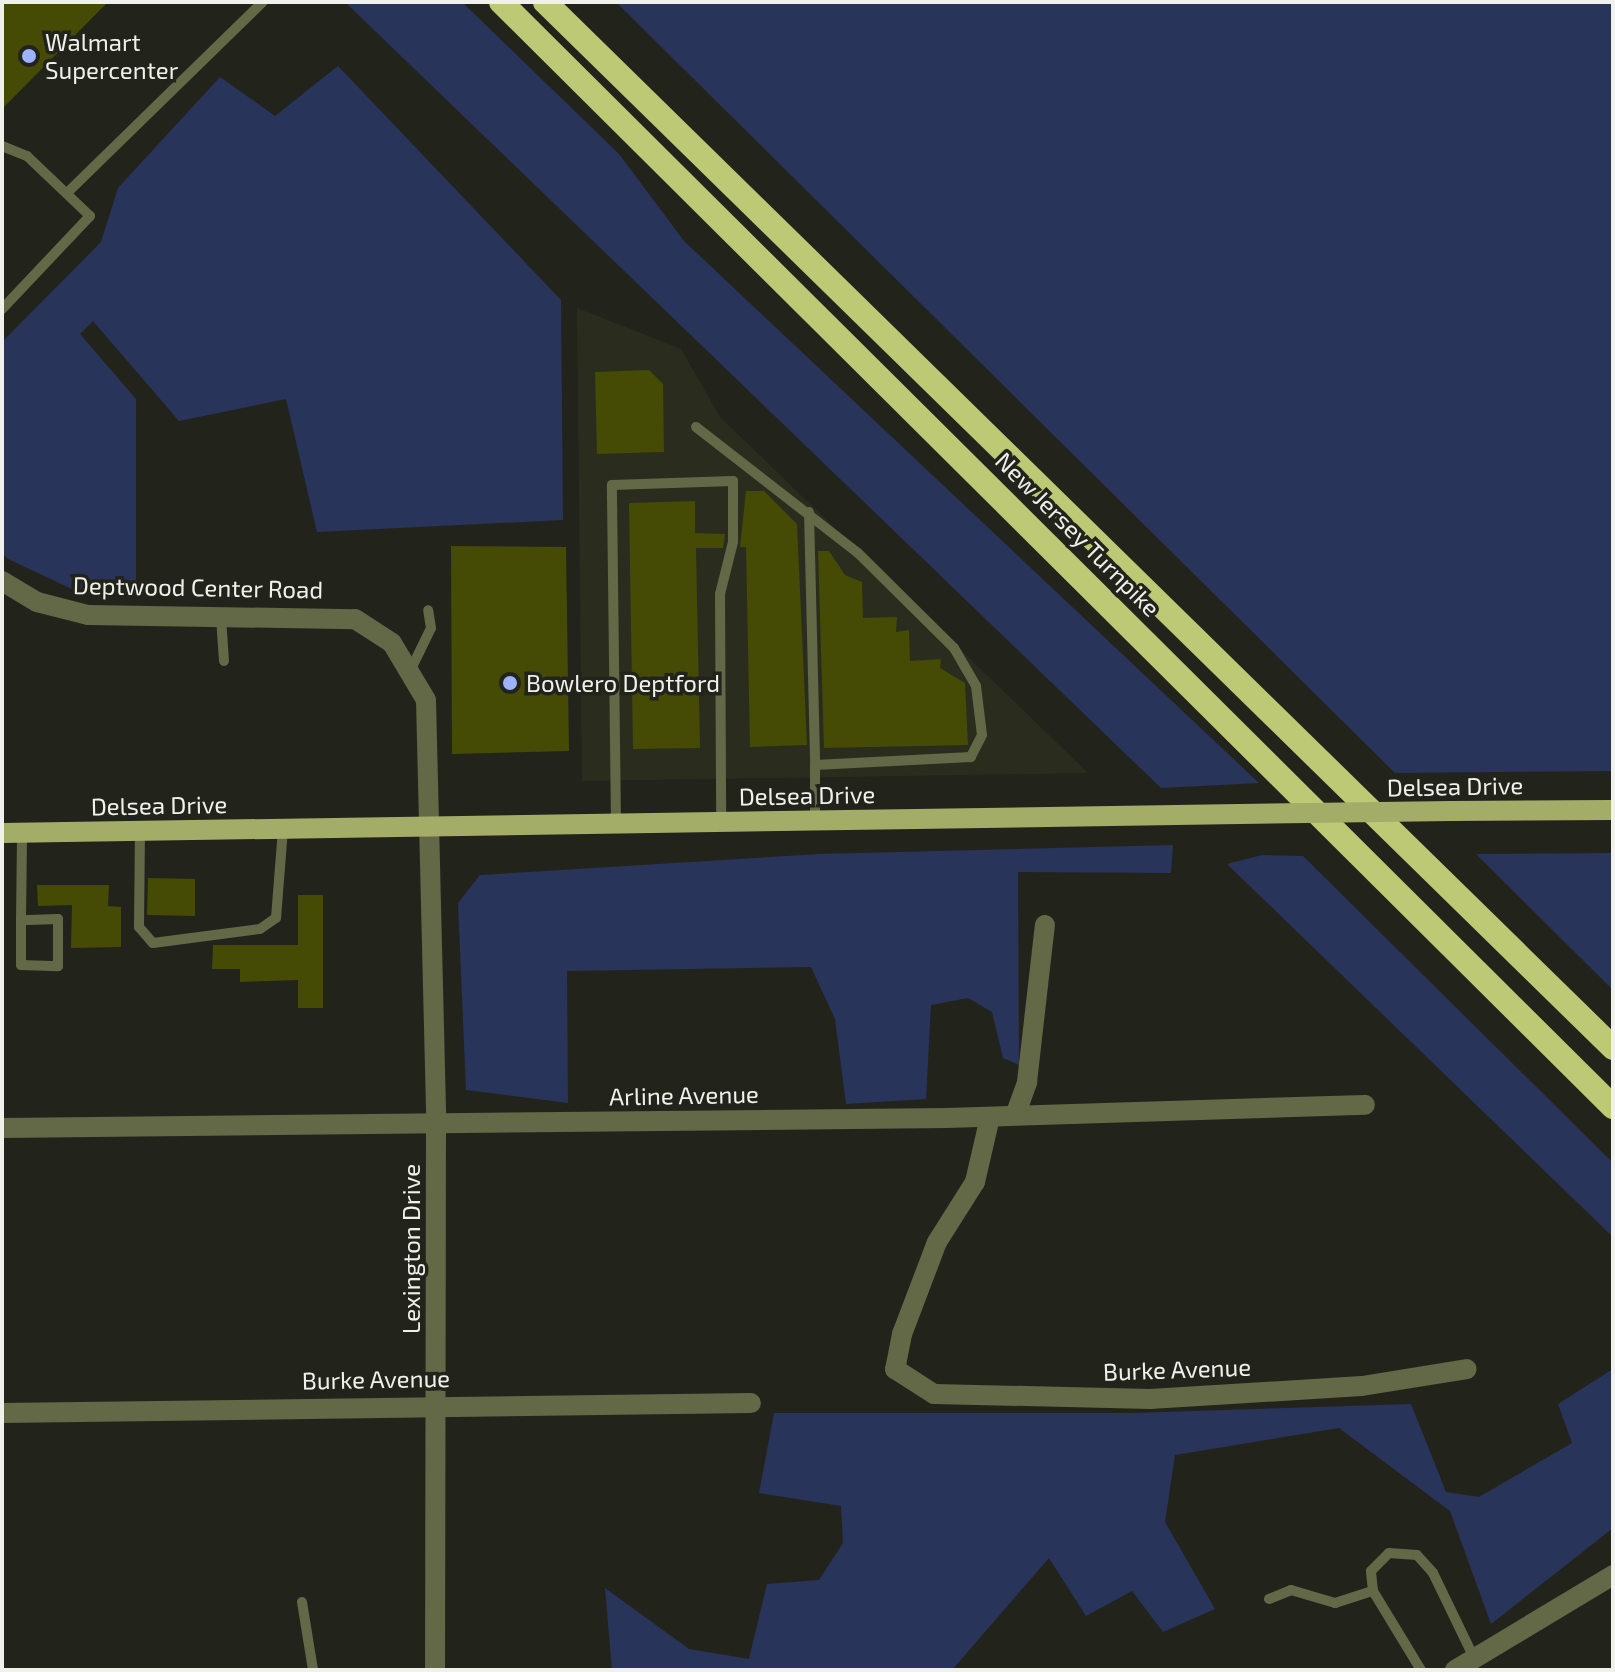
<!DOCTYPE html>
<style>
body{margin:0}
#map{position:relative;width:1615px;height:1672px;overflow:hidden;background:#22241c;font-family:"Exo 2",sans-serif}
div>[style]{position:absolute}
.built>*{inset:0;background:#2a2d1e}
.green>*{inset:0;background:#29345b}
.building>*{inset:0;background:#454b04}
.service>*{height:10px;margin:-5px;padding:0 5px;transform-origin:5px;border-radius:5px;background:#636847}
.minor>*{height:20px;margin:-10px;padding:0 10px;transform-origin:10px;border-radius:10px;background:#636847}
.tertiary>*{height:20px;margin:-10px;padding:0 10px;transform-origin:10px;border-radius:10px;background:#636847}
.primary>*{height:20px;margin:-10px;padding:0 10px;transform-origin:10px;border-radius:10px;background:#a4ad68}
.motorway>*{height:24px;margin:-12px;padding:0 12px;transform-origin:12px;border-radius:12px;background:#bdc975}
.primary-bridge>*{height:20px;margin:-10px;padding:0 10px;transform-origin:10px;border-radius:10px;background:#a4ad68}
.dots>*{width:22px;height:22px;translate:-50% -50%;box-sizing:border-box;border:4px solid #22241c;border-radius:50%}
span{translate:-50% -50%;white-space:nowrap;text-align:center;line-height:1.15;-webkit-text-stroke:7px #22241c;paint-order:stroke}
.poi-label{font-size:24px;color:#f0f1ec}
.left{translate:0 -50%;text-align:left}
.street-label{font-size:24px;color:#f0f1ec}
.frame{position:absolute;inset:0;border:4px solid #f0f1ec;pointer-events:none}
</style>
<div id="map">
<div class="built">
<i style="clip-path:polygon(577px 308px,681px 349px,720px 417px,1088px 773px,582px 781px)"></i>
</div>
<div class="green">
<i style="clip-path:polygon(345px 2px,462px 2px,619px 154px,684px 241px,1259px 783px,1161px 788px)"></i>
<i style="clip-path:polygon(616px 2px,1613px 2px,1613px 771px,1395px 773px)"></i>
<i style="clip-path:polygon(338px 66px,561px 300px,563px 520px,317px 532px,286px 399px,179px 421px,93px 321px,80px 334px,136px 399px,136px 594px,72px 589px,8px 559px,2px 553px,2px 342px,101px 242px,118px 188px,220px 77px,275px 116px)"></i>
<i style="clip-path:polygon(1173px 845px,1171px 873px,1018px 872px,1019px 1065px,1003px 1058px,992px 1012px,968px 998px,931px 1005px,926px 1099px,846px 1104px,835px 1019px,811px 967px,567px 971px,568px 1103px,466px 1090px,458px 903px,480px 875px,820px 854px)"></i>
<i style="clip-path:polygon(1613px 853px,1613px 990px,1476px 854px)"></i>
<i style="clip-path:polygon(1262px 855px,1303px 856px,1613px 1163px,1613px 1237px,1227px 864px)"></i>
<i style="clip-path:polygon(1613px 1369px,1613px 1528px,1491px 1624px,1450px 1511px,1339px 1428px,1175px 1455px,1165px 1522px,1215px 1609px,1163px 1632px,1132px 1591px,1086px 1616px,1049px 1558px,952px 1670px,612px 1670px,605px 1588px,689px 1649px,749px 1659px,767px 1584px,819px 1580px,843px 1543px,841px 1506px,759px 1493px,774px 1413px,1134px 1413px,1411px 1404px,1446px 1492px,1479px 1497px,1572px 1443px,1558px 1404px)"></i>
</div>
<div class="building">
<i style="clip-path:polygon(2px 2px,108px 2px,2px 109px)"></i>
<i style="clip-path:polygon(649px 370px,663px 384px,664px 452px,597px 454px,595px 372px)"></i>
<i style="clip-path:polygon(746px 491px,764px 491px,797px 524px,807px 745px,750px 747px,746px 547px,740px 547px)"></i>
<i style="clip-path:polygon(695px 501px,695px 533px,725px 534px,723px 548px,696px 548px,700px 748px,633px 749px,629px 503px)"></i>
<i style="clip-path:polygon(451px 546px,566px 547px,569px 751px,452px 754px)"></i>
<i style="clip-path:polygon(818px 551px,829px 551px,845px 575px,862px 582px,863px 618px,897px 617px,896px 632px,909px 630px,910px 661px,941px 659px,940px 668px,965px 683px,968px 745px,824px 748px)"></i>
<i style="clip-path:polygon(148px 878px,195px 879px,195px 916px,147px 915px)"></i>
<i style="clip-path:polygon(37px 885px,109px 885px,108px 906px,121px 907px,121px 947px,71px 948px,72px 905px,38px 906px)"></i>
<i style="clip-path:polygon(298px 895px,323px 895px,323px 1008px,298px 1008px,298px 980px,240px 982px,240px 969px,212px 969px,213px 945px,298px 945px)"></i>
</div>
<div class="service">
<i style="left:2px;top:146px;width:27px;rotate:22deg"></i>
<i style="left:27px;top:156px;width:87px;rotate:43.6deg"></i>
<i style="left:90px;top:216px;width:128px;rotate:133.4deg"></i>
<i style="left:68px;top:192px;width:272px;rotate:-44.3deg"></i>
<i style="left:696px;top:427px;width:205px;rotate:37.9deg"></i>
<i style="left:858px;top:553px;width:135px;rotate:44.7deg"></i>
<i style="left:954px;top:648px;width:44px;rotate:59.9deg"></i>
<i style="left:976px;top:686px;width:49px;rotate:83deg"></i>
<i style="left:982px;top:735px;width:25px;rotate:117deg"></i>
<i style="left:971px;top:757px;width:156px;rotate:177.1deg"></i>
<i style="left:815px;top:765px;width:56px;rotate:90deg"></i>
<i style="left:809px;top:512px;width:253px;rotate:88.6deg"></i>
<i style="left:221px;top:617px;width:44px;rotate:86.1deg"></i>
<i style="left:412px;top:667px;width:43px;rotate:-64deg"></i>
<i style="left:431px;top:628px;width:18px;rotate:-99deg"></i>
<i style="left:616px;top:824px;width:339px;rotate:-90.7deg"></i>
<i style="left:612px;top:485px;width:121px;rotate:-1.9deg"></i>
<i style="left:733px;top:481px;width:61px;rotate:90deg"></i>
<i style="left:733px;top:542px;width:54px;rotate:104deg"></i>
<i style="left:720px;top:594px;width:228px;rotate:89.7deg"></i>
<i style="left:140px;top:831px;width:96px;rotate:90.6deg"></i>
<i style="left:139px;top:927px;width:21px;rotate:49deg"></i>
<i style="left:153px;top:943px;width:108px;rotate:-7.5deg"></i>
<i style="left:260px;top:929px;width:19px;rotate:-35deg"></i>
<i style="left:276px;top:918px;width:89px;rotate:-85.5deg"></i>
<i style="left:21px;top:920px;width:45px;rotate:90deg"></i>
<i style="left:21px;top:965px;width:37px;rotate:2deg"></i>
<i style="left:58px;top:966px;width:47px;rotate:-90deg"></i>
<i style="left:58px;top:919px;width:37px;rotate:178deg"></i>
<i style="left:21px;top:920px;width:87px;rotate:-89.3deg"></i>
<i style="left:1269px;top:1599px;width:24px;rotate:-22deg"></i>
<i style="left:1291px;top:1590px;width:46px;rotate:16.5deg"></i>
<i style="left:1335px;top:1603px;width:40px;rotate:-18deg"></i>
<i style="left:302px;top:1602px;width:69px;rotate:80.8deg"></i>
<i style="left:1421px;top:1670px;width:92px;rotate:-121.3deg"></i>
<i style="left:1373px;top:1591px;width:20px;rotate:-96deg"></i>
<i style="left:1371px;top:1571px;width:25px;rotate:-45deg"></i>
<i style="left:1389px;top:1553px;width:28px;rotate:4deg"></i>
<i style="left:1417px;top:1555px;width:24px;rotate:48deg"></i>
<i style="left:1433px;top:1573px;width:94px;rotate:64.2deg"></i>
</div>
<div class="minor">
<i style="left:2px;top:581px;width:41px;rotate:31deg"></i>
<i style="left:37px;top:602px;width:53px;rotate:14.3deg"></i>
<i style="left:88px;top:615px;width:267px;rotate:0.9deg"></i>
<i style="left:355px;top:619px;width:44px;rotate:33deg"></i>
<i style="left:392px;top:643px;width:66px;rotate:59.2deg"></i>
<i style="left:426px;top:700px;width:423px;rotate:88.6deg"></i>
<i style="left:436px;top:1123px;width:547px;rotate:90.1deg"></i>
<i style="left:1016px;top:1113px;width:33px;rotate:-70deg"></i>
<i style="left:1027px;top:1082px;width:158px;rotate:-83.5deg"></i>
<i style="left:990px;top:1117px;width:67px;rotate:103deg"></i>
<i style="left:975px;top:1182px;width:71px;rotate:122.3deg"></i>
<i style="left:937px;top:1242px;width:98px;rotate:110.8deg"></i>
<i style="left:902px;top:1334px;width:36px;rotate:101deg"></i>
<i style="left:895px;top:1369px;width:46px;rotate:32.7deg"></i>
<i style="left:934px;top:1394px;width:216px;rotate:1.3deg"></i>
<i style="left:1150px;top:1399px;width:212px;rotate:-3.5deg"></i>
<i style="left:1362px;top:1386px;width:106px;rotate:-9.2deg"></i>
<i style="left:2px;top:1128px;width:945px;rotate:-0.61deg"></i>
<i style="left:947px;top:1118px;width:418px;rotate:-1.8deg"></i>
<i style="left:2px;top:1413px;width:749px;rotate:-0.76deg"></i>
</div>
<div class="tertiary">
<i style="left:1455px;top:1670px;width:184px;rotate:-31deg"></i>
</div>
<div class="primary">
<i style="left:1452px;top:811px;width:161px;rotate:-0.4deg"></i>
<i style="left:2px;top:833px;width:1238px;rotate:-0.88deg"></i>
</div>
<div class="motorway">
<i style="left:501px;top:2px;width:1568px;rotate:44.82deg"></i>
<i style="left:545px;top:2px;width:1495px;rotate:44.4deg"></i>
</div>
<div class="primary-bridge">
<i style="left:1240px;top:814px;width:212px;rotate:-0.8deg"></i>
</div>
<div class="dots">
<i style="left:29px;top:56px;background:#9db4fd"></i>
<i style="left:510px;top:683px;background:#9db4fd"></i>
</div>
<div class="poi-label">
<span class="left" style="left:45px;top:56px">Walmart<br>Supercenter</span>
<span class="left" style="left:526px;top:683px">Bowlero Deptford</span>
</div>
<div class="street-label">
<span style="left:1078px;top:534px;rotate:45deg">New Jersey Turnpike</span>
<span style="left:198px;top:587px;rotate:1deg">Deptwood Center Road</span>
<span style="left:1455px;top:786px;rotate:-1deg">Delsea Drive</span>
<span style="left:807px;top:795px;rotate:-1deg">Delsea Drive</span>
<span style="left:159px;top:805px;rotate:-1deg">Delsea Drive</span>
<span style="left:684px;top:1095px;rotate:-1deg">Arline Avenue</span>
<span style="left:411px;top:1249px;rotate:-90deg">Lexington Drive</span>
<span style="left:1177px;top:1369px;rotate:-2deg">Burke Avenue</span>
<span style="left:376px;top:1379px;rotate:-1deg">Burke Avenue</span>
</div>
<div class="frame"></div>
</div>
